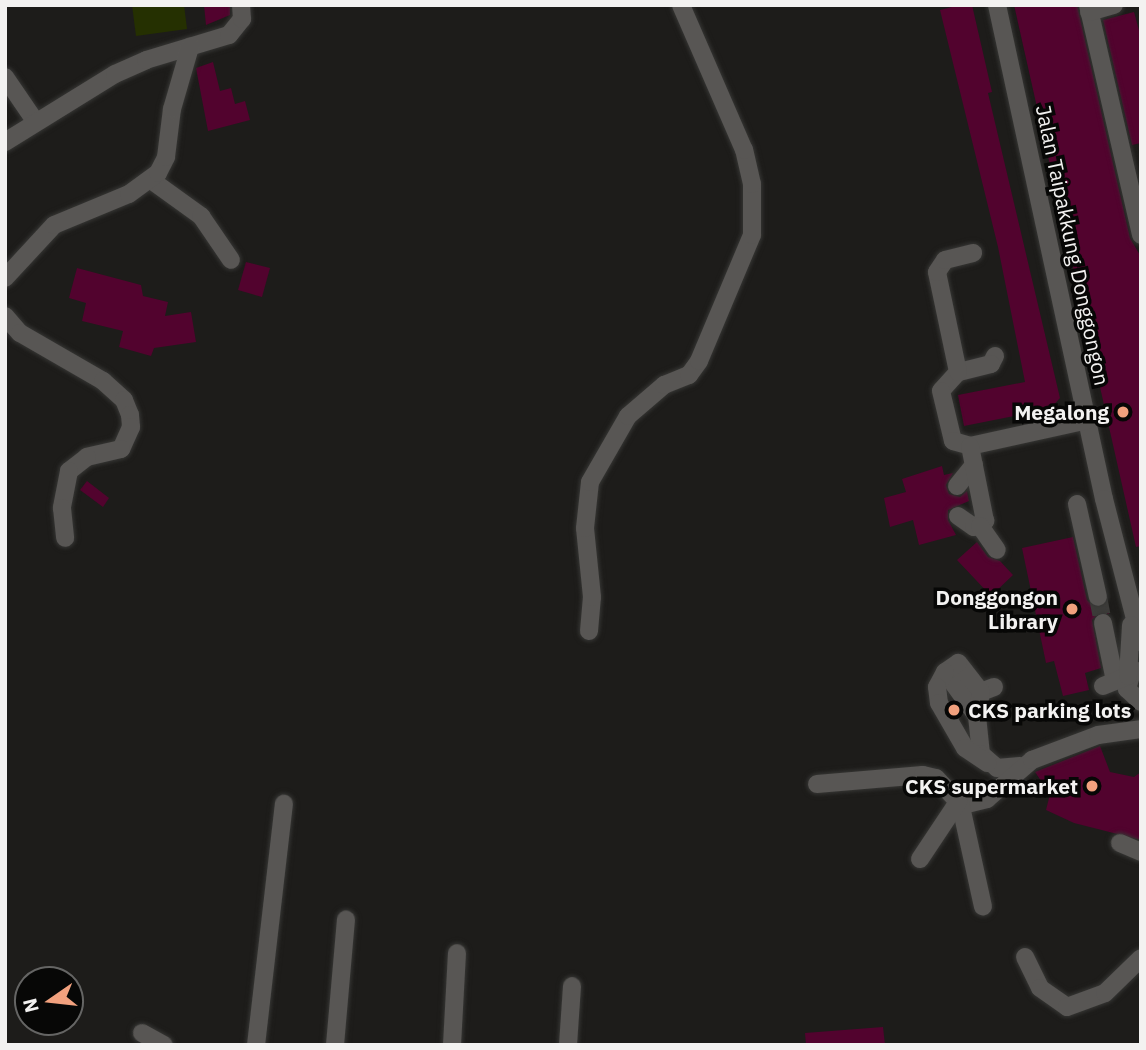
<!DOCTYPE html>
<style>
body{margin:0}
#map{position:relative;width:1146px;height:1050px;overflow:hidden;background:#1d1c1a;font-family:"IBM Plex Sans",sans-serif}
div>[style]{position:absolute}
.green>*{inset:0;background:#253001}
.building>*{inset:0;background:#52032e}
.minor-tunnel>*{height:18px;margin-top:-9px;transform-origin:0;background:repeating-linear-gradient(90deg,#3d3c3a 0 18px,transparent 0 27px)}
.roads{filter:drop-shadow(0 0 2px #363634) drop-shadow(0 0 2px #363634)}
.minor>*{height:18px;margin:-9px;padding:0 9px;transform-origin:9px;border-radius:9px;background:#585654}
.dots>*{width:19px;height:19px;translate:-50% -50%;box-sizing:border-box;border:4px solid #070706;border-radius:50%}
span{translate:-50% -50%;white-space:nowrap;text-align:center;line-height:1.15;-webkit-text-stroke:7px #070706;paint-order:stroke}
.street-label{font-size:21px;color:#f3f2f1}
.poi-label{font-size:21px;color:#f3f2f1;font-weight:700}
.right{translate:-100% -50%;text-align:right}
.left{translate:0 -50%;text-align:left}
.frame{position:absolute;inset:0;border:7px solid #f3f2f1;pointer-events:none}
.north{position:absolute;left:14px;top:966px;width:70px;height:70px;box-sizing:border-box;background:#070706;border:2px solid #656564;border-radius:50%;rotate:256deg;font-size:19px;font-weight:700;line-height:28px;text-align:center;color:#f3f2f1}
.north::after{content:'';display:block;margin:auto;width:24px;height:32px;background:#f2a17e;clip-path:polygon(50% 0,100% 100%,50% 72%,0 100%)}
</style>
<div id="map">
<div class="green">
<i style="clip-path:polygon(132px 5px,184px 5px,187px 29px,136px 36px)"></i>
</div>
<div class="building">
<i style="clip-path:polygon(204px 5px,230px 5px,230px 15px,206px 25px)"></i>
<i style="clip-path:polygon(960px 5px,972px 5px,992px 92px,988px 93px,1060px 398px,1050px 409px,964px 426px,958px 395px,1025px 382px,998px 247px,940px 10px)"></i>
<i style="clip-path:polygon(1014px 5px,1077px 5px,1130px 238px,1141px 257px,1141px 546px,1136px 547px)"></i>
<i style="clip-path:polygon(1134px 12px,1141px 38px,1141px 143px,1132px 145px,1103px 20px)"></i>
<i style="clip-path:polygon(213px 62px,220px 91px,231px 88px,235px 104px,245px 101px,250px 120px,208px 131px,196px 68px)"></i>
<i style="clip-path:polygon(246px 262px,270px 268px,262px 297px,238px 290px)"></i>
<i style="clip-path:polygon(77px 268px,141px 285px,143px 296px,168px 302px,165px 316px,191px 312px,196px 342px,154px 348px,151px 356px,119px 347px,123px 331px,82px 321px,86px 303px,69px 298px)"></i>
<i style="clip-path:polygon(942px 466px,944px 475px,953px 473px,946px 485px,949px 494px,960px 497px,967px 491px,969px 501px,948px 510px,948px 520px,956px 535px,919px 545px,913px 520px,890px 527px,884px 498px,906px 492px,902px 479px)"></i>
<i style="clip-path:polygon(87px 481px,109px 498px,103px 507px,80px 490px)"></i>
<i style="clip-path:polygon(1073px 537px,1087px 600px,1095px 608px,1107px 603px,1109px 614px,1100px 612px,1092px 620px,1101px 668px,1085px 673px,1089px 690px,1063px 696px,1054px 661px,1046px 663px,1022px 548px)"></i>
<i style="clip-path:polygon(977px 542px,988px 557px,1000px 561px,1013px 575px,991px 596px,957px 560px)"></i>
<i style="clip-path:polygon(1100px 746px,1110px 772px,1134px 777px,1141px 772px,1141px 840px,1074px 823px,1046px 810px,1050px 794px,1035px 772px)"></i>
<i style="clip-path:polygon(883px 1027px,885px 1045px,806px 1045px,805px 1033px)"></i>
</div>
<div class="minor-tunnel">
<i style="left:1098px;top:597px;width:26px;rotate:79deg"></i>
</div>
<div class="roads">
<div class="minor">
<i style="left:997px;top:5px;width:505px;rotate:77.78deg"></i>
<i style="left:1104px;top:499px;width:148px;rotate:75.5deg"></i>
<i style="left:1088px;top:5px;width:236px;rotate:77deg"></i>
<i style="left:1089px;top:12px;width:26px;rotate:-16deg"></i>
<i style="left:5px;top:77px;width:53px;rotate:55.7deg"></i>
<i style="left:5px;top:142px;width:129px;rotate:-31.7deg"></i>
<i style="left:115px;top:74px;width:34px;rotate:-24deg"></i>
<i style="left:146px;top:60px;width:87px;rotate:-16.8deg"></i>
<i style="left:229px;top:35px;width:21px;rotate:-51deg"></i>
<i style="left:242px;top:19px;width:14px;rotate:-94deg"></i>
<i style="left:151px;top:180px;width:62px;rotate:35.8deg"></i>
<i style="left:201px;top:216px;width:53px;rotate:55.7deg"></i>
<i style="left:5px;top:278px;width:72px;rotate:-47.2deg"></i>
<i style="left:54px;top:225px;width:81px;rotate:-22.5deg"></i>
<i style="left:129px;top:194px;width:36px;rotate:-36deg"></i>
<i style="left:158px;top:173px;width:18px;rotate:-63deg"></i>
<i style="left:166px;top:157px;width:48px;rotate:-82.9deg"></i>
<i style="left:172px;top:109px;width:65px;rotate:-73.8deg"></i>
<i style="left:5px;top:316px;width:23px;rotate:49deg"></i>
<i style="left:20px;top:333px;width:96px;rotate:30deg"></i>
<i style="left:103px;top:381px;width:28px;rotate:42deg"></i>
<i style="left:124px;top:400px;width:16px;rotate:68deg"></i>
<i style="left:130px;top:415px;width:12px;rotate:85deg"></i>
<i style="left:131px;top:427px;width:24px;rotate:114deg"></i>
<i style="left:121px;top:449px;width:35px;rotate:167deg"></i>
<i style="left:87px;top:457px;width:23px;rotate:142deg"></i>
<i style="left:69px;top:471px;width:38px;rotate:101deg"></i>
<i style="left:62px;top:508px;width:30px;rotate:84deg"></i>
<i style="left:995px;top:356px;width:9px;rotate:117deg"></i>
<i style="left:991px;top:364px;width:34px;rotate:166deg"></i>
<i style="left:958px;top:372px;width:25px;rotate:132deg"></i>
<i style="left:941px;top:391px;width:51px;rotate:76.5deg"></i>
<i style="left:953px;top:441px;width:18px;rotate:16deg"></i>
<i style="left:970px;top:446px;width:121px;rotate:-12.4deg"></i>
<i style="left:958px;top:372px;width:102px;rotate:-101.9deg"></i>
<i style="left:937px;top:272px;width:14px;rotate:-56deg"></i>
<i style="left:945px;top:260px;width:29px;rotate:-14deg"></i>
<i style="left:957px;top:486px;width:27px;rotate:-51deg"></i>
<i style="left:1077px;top:504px;width:95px;rotate:77.3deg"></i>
<i style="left:958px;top:516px;width:19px;rotate:35deg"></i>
<i style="left:974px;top:527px;width:13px;rotate:-29deg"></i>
<i style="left:985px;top:521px;width:76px;rotate:-101.3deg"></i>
<i style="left:980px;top:526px;width:29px;rotate:55deg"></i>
<i style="left:1103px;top:623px;width:59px;rotate:78.3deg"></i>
<i style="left:589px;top:631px;width:34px;rotate:-85deg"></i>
<i style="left:592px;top:597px;width:69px;rotate:-95.8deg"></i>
<i style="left:585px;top:528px;width:46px;rotate:-83.8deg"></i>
<i style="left:590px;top:482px;width:76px;rotate:-60.1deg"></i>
<i style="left:628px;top:416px;width:48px;rotate:-40.7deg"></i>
<i style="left:664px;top:385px;width:27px;rotate:-22deg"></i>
<i style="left:689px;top:375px;width:17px;rotate:-54deg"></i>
<i style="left:699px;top:361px;width:137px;rotate:-67.2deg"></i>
<i style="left:752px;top:235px;width:51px;rotate:-90deg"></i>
<i style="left:752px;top:184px;width:35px;rotate:-103deg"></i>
<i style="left:744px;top:150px;width:158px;rotate:-113.5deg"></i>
<i style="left:1133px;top:669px;width:21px;rotate:107deg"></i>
<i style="left:1127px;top:689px;width:19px;rotate:43deg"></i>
<i style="left:945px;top:672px;width:54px;rotate:54deg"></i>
<i style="left:1103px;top:686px;width:27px;rotate:-22deg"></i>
<i style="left:1128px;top:676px;width:51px;rotate:-86.6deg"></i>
<i style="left:994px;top:687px;width:14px;rotate:159deg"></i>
<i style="left:981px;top:692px;width:24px;rotate:99deg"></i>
<i style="left:977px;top:716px;width:38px;rotate:84deg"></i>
<i style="left:981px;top:754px;width:21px;rotate:41deg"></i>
<i style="left:997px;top:768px;width:23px;rotate:-5deg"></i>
<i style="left:981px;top:692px;width:37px;rotate:-128deg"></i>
<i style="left:958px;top:663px;width:16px;rotate:145deg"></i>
<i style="left:945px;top:672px;width:17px;rotate:118deg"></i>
<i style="left:937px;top:687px;width:16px;rotate:83deg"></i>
<i style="left:939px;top:703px;width:52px;rotate:60deg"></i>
<i style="left:965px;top:748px;width:27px;rotate:34deg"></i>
<i style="left:817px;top:784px;width:106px;rotate:-4.9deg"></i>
<i style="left:923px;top:775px;width:13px;rotate:13deg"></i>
<i style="left:936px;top:778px;width:33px;rotate:47deg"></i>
<i style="left:958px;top:802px;width:9px;rotate:13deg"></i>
<i style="left:967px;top:804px;width:21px;rotate:-14deg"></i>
<i style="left:987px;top:799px;width:60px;rotate:-40.9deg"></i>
<i style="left:1032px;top:760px;width:71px;rotate:-20.7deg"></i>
<i style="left:1098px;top:735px;width:43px;rotate:-7.9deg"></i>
<i style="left:960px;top:802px;width:107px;rotate:77.6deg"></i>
<i style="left:1120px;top:843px;width:23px;rotate:23deg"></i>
<i style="left:920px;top:859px;width:69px;rotate:-56.3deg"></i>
<i style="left:1025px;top:957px;width:34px;rotate:64deg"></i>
<i style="left:1040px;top:988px;width:33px;rotate:35deg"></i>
<i style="left:1067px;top:1007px;width:40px;rotate:-20.2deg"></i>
<i style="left:1105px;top:993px;width:50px;rotate:-44.2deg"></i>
<i style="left:142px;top:1033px;width:25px;rotate:29deg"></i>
<i style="left:256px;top:1045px;width:243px;rotate:-83.4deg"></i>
<i style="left:335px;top:1045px;width:126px;rotate:-85deg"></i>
<i style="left:452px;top:1045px;width:92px;rotate:-86.9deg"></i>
<i style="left:568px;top:1045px;width:59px;rotate:-86.1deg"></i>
</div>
</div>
<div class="dots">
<i style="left:1123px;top:412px;background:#f2a17e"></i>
<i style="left:1072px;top:609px;background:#f2a17e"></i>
<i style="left:954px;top:710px;background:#f2a17e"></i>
<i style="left:1092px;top:786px;background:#f2a17e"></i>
</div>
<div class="street-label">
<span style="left:1073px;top:245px;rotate:78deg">Jalan Taipakkung Donggongon</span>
</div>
<div class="poi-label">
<span class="right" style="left:1109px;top:412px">Megalong</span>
<span class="right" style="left:1058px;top:609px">Donggongon<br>Library</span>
<span class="left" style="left:968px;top:710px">CKS parking lots</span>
<span class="right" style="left:1078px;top:786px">CKS supermarket</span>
</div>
<div class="frame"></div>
<div class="north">N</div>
</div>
